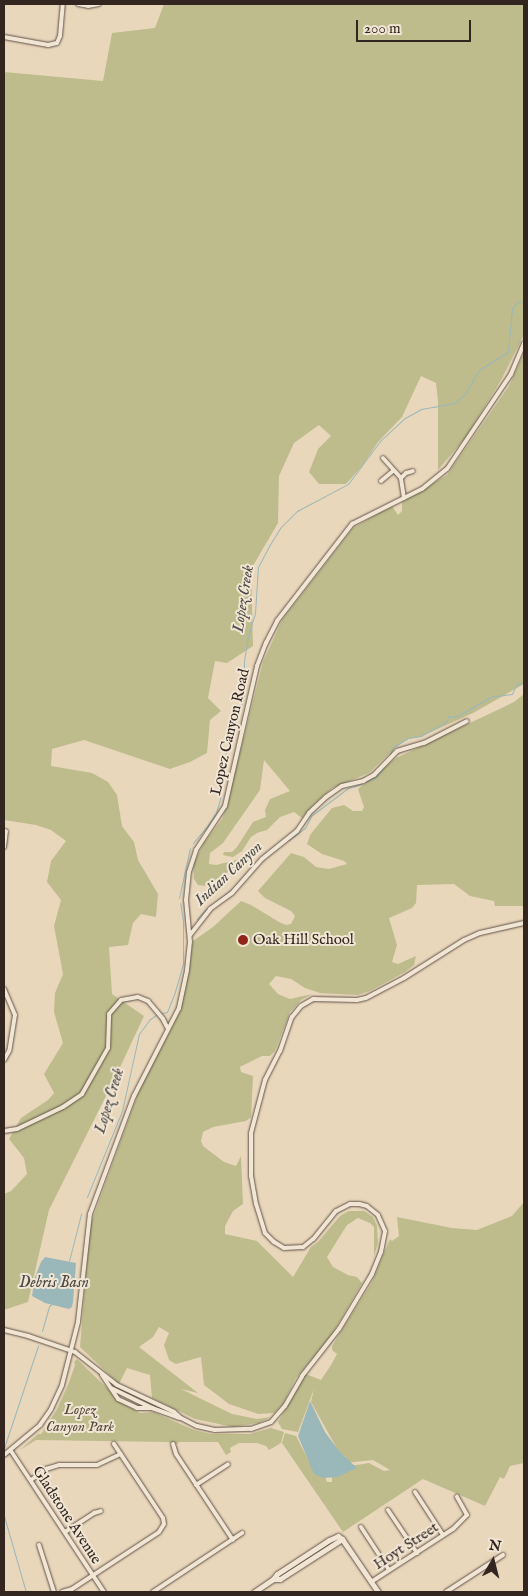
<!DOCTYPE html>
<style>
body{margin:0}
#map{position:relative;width:528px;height:1596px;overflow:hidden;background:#e9d7bc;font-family:"IM FELL English",serif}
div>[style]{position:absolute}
.green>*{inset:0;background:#bebc8c}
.water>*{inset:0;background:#9ab7ba}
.stream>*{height:1px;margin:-0.5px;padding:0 0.5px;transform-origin:0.5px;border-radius:0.5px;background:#9ab7ba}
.roads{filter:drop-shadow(0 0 1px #605248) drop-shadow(0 0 1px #605248)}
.minor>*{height:4px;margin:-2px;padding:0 2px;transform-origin:2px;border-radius:2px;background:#f1e5d3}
.tertiary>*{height:5px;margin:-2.5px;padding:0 2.5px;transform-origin:2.5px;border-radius:2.5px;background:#f1e5d3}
.dots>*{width:14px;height:14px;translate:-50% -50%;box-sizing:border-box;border:2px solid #f1e5d3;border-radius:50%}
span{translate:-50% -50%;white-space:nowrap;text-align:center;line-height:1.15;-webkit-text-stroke:4px #f1e5d3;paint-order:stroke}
.street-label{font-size:15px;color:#332621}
.poi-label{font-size:15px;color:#332621}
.left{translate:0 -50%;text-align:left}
.park-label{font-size:15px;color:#564c3c;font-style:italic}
.water-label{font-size:16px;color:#4d4a47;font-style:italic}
.frame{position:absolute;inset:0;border:5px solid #332621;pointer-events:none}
.north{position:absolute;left:468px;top:1536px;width:50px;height:50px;-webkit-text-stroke:4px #f1e5d3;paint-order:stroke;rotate:8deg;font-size:14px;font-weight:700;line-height:20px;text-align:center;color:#332621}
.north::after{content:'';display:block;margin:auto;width:18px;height:22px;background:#332621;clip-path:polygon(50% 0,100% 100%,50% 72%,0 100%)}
.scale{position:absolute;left:356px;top:20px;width:115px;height:22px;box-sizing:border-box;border:2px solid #332621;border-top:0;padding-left:6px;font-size:15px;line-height:18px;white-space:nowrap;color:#332621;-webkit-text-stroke:4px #f1e5d3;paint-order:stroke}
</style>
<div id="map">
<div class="green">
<i style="clip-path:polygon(164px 4px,524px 4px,524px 335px,501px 380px,466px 437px,438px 470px,438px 401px,436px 383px,421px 376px,402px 417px,378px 442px,363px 465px,346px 484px,319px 484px,309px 472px,318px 449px,331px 436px,319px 425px,294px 443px,279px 476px,278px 523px,251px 569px,253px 646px,227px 663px,215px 661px,208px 698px,221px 711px,210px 720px,207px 753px,190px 762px,170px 769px,84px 740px,52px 749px,51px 766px,92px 773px,108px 782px,117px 795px,122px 826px,134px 842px,138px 860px,158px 894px,156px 917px,141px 914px,133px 923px,128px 945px,109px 947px,112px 994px,144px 1016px,115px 1078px,49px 1210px,28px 1302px,4px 1310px,4px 1194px,11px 1191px,27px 1174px,24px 1158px,9px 1139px,21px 1118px,48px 1100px,54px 1093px,44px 1074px,63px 1043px,54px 1012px,55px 993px,63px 974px,54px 926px,61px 900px,47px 882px,51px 861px,66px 841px,51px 830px,36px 825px,4px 820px,4px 72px,103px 81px,112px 33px,155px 28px)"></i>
<i style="clip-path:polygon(524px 353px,524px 684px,473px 713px,420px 737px,408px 739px,395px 748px,369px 773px,332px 788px,313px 805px,302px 818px,294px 812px,280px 817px,267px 830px,257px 833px,251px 837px,242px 851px,233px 857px,227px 856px,223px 855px,224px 852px,232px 852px,237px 847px,253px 822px,266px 817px,265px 810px,270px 799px,290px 791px,264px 760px,260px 790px,223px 843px,210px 853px,209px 864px,216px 865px,240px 859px,251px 847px,257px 845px,253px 853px,240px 867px,230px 871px,205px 886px,198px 885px,194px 879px,193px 864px,204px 843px,222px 819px,226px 808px,263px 662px,282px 620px,353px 528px,392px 506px,398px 515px,402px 511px,402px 502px,447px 475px,509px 386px)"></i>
<i style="clip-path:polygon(524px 694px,524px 906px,495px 906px,494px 901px,470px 896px,454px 884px,417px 885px,416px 903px,412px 908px,389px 918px,397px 945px,392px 962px,398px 964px,416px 956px,414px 965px,405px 972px,370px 991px,358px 995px,320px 993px,305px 988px,291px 979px,276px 976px,269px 984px,278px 994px,290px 999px,312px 994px,301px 1000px,290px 1012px,275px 1051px,270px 1056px,262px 1056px,240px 1067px,241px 1072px,253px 1076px,251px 1117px,246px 1121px,213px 1127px,203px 1132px,201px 1141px,203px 1146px,224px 1162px,236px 1166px,241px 1156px,243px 1204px,233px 1211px,225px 1226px,225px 1234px,257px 1241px,293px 1277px,311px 1247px,318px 1242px,340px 1216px,349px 1211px,364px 1211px,373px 1217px,377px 1226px,378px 1243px,374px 1256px,374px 1227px,370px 1223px,358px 1218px,347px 1225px,327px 1257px,333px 1267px,348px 1275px,357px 1277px,362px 1283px,331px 1336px,296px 1378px,283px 1404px,274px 1413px,258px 1414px,229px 1404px,204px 1385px,201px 1357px,176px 1364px,169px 1360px,164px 1345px,169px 1333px,159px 1327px,153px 1337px,139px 1347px,198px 1393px,181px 1389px,232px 1414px,257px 1419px,271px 1417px,258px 1423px,233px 1427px,195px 1419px,152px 1398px,150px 1375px,127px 1368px,119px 1384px,80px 1347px,90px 1226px,139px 1091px,181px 1009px,193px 941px,213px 927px,241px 901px,251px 905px,279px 922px,286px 925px,291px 924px,295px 916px,291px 911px,265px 898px,258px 891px,291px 853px,304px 857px,316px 867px,329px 869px,347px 864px,344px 861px,322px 854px,307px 844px,310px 835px,332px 808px,344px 805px,353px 811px,362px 811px,364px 807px,358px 789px,396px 758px,514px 702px)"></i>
<i style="clip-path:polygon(524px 1202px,524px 1463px,510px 1466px,504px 1479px,500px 1477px,485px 1506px,423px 1479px,343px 1532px,282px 1443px,285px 1433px,296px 1436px,313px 1469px,324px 1474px,327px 1482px,332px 1482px,332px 1469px,369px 1463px,384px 1471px,390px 1470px,373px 1460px,344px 1463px,346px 1457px,340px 1454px,311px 1402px,314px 1389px,298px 1432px,282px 1429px,278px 1422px,306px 1374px,321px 1380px,331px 1365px,337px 1354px,332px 1350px,332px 1346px,372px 1282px,390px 1239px,392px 1241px,399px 1236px,397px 1217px,452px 1228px,477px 1230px,512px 1216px)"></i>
<i style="clip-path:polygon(77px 1359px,110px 1391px,115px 1399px,140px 1413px,153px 1412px,194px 1430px,211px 1434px,250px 1434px,271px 1428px,284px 1432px,281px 1443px,269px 1450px,266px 1446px,257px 1443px,239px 1443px,230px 1448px,231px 1452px,226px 1455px,218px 1442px,179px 1442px,177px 1444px,167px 1442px,36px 1440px,20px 1450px,38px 1434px,41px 1434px,56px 1411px,68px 1385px,75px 1365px,74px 1362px)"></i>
</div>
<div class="water">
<i style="clip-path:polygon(45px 1257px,76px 1263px,73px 1302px,72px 1307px,69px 1309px,45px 1303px,32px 1296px,35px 1277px,41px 1262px)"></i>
<i style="clip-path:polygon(310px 1401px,325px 1432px,339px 1451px,357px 1468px,337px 1477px,323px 1478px,314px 1474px,298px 1436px)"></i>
</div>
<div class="stream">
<i style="left:388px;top:759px;width:13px;rotate:-67deg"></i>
<i style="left:393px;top:747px;width:17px;rotate:-31deg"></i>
<i style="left:408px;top:738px;width:13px;rotate:-9deg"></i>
<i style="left:421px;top:736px;width:30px;rotate:-30deg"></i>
<i style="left:447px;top:721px;width:5px;rotate:-79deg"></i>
<i style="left:448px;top:716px;width:8px;rotate:7deg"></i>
<i style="left:456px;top:717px;width:39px;rotate:-30deg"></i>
<i style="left:490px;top:697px;width:22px;rotate:-8deg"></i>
<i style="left:512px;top:694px;width:10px;rotate:-66deg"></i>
<i style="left:516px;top:685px;width:9px;rotate:-21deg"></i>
<i style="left:367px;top:781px;width:9px;rotate:-21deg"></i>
<i style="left:375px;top:778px;width:14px;rotate:-51deg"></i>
<i style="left:289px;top:840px;width:20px;rotate:-37deg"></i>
<i style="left:305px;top:828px;width:13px;rotate:-63deg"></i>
<i style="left:311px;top:816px;width:46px;rotate:-37.1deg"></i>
<i style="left:348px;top:788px;width:14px;rotate:-17deg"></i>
<i style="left:193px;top:843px;width:23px;rotate:-50deg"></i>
<i style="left:208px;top:825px;width:14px;rotate:-56deg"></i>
<i style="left:216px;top:813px;width:15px;rotate:-74deg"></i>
<i style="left:220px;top:799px;width:37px;rotate:-85deg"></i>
<i style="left:223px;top:762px;width:69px;rotate:-72.3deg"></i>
<i style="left:244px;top:696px;width:35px;rotate:-90deg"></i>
<i style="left:244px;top:661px;width:25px;rotate:-81deg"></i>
<i style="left:248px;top:636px;width:24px;rotate:-73deg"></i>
<i style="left:255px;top:613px;width:46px;rotate:-86.3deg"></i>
<i style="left:258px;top:567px;width:24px;rotate:-62deg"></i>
<i style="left:269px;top:546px;width:22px;rotate:-58deg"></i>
<i style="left:281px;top:527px;width:23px;rotate:-45deg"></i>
<i style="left:297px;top:511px;width:58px;rotate:-27.9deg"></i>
<i style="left:348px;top:484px;width:54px;rotate:-53.3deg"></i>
<i style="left:380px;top:441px;width:34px;rotate:-43deg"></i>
<i style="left:405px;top:418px;width:18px;rotate:-29deg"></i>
<i style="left:421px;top:409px;width:35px;rotate:-10deg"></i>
<i style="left:455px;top:403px;width:13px;rotate:-42deg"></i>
<i style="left:465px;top:394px;width:28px;rotate:-60deg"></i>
<i style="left:479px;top:370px;width:34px;rotate:-32deg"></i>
<i style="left:508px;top:352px;width:44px;rotate:-84.8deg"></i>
<i style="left:512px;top:308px;width:8px;rotate:-45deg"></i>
<i style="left:518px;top:302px;width:6px;rotate:-9deg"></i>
<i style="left:179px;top:898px;width:51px;rotate:-77.6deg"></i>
<i style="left:197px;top:919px;width:11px;rotate:-49deg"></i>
<i style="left:204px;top:911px;width:34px;rotate:-38deg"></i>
<i style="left:231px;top:890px;width:49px;rotate:-47.5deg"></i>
<i style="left:264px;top:854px;width:16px;rotate:-35deg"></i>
<i style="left:162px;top:1013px;width:5px;rotate:-11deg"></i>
<i style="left:167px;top:1012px;width:18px;rotate:-68deg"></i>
<i style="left:174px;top:995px;width:33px;rotate:-74deg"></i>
<i style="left:183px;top:963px;width:42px;rotate:-90deg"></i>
<i style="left:183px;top:921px;width:18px;rotate:-99deg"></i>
<i style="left:87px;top:1197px;width:93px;rotate:-67.9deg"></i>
<i style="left:122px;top:1111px;width:79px;rotate:-77.6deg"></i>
<i style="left:139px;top:1034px;width:17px;rotate:-54deg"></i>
<i style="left:149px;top:1020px;width:9px;rotate:-36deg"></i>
<i style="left:69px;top:1261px;width:49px;rotate:-75.7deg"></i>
<i style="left:42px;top:1331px;width:26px;rotate:-74deg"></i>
<i style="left:49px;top:1306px;width:4px;rotate:-34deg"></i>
<i style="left:4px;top:1448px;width:108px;rotate:-71.6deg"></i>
<i style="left:4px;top:1516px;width:79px;rotate:73.9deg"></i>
</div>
<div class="roads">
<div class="minor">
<i style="left:78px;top:4px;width:10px;rotate:11deg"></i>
<i style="left:88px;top:6px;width:11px;rotate:-10deg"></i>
<i style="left:4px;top:37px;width:45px;rotate:10.3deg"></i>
<i style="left:48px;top:45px;width:9px;rotate:-13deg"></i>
<i style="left:57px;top:43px;width:8px;rotate:-67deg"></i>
<i style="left:60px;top:36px;width:32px;rotate:-85deg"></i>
<i style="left:383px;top:458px;width:27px;rotate:48deg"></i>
<i style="left:381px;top:481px;width:16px;rotate:-40deg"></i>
<i style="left:404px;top:498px;width:20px;rotate:-99deg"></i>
<i style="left:401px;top:478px;width:7px;rotate:-45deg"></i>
<i style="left:406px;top:473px;width:7px;rotate:-16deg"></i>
<i style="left:4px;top:847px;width:16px;rotate:-83deg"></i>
<i style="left:190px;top:935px;width:33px;rotate:-52deg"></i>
<i style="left:210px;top:909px;width:27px;rotate:-36deg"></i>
<i style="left:232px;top:893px;width:45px;rotate:-48.6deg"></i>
<i style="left:262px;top:859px;width:45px;rotate:-38.7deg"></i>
<i style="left:297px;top:831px;width:22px;rotate:-56deg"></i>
<i style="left:309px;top:813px;width:23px;rotate:-43deg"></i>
<i style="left:326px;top:797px;width:19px;rotate:-35deg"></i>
<i style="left:342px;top:786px;width:22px;rotate:-13deg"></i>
<i style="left:363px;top:781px;width:13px;rotate:-29deg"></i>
<i style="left:374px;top:775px;width:33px;rotate:-46deg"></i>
<i style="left:397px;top:751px;width:28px;rotate:-17deg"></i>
<i style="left:424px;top:743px;width:48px;rotate:-27.1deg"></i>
<i style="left:4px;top:989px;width:28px;rotate:67deg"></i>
<i style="left:15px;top:1015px;width:36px;rotate:99deg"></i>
<i style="left:9px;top:1051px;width:10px;rotate:119deg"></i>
<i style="left:4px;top:1131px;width:13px;rotate:-9deg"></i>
<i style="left:17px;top:1129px;width:51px;rotate:-25.6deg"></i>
<i style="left:63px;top:1107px;width:23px;rotate:-34deg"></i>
<i style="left:82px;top:1094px;width:53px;rotate:-60.5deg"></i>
<i style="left:108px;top:1048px;width:34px;rotate:-88deg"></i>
<i style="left:109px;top:1014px;width:18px;rotate:-49deg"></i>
<i style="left:121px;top:1000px;width:17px;rotate:-10deg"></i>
<i style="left:138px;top:997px;width:11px;rotate:22deg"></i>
<i style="left:148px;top:1001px;width:23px;rotate:50deg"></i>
<i style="left:163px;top:1019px;width:11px;rotate:63deg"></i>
<i style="left:4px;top:1330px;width:25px;rotate:14deg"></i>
<i style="left:28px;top:1336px;width:50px;rotate:18.8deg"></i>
<i style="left:75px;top:1352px;width:53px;rotate:38.2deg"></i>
<i style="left:117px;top:1385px;width:63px;rotate:25.3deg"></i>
<i style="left:174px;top:1412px;width:9px;rotate:41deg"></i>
<i style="left:181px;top:1418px;width:18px;rotate:27deg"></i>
<i style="left:197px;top:1426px;width:18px;rotate:13deg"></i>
<i style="left:215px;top:1430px;width:36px;rotate:-2deg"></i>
<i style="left:251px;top:1429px;width:21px;rotate:-19deg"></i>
<i style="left:271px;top:1422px;width:21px;rotate:-49deg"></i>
<i style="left:285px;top:1406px;width:34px;rotate:-60deg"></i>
<i style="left:302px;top:1376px;width:60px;rotate:-51.8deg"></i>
<i style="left:339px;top:1329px;width:64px;rotate:-59deg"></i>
<i style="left:372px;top:1274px;width:24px;rotate:-68deg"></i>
<i style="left:381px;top:1252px;width:21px;rotate:-79deg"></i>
<i style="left:385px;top:1231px;width:17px;rotate:-114deg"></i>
<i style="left:378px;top:1215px;width:14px;rotate:-141deg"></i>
<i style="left:367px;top:1206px;width:8px;rotate:-166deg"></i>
<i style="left:359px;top:1204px;width:9px;rotate:180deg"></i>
<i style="left:350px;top:1204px;width:16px;rotate:153deg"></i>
<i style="left:336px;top:1211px;width:36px;rotate:129deg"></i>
<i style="left:313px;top:1239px;width:13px;rotate:141deg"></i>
<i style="left:303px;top:1247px;width:19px;rotate:177deg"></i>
<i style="left:284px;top:1248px;width:12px;rotate:-149deg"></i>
<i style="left:274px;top:1242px;width:13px;rotate:-135deg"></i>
<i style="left:265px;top:1233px;width:30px;rotate:-107deg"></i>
<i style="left:256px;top:1204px;width:28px;rotate:-100deg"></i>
<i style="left:251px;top:1176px;width:43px;rotate:-90deg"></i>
<i style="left:251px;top:1133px;width:55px;rotate:-75.2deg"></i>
<i style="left:265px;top:1080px;width:33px;rotate:-63deg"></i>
<i style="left:280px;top:1051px;width:36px;rotate:-71deg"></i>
<i style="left:292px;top:1017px;width:14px;rotate:-51deg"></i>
<i style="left:301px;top:1006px;width:14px;rotate:-30deg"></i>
<i style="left:313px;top:999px;width:44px;rotate:1.3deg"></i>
<i style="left:357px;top:1000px;width:9px;rotate:-13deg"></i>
<i style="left:366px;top:998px;width:43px;rotate:-27.8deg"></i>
<i style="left:404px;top:978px;width:71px;rotate:-32.3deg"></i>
<i style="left:464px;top:940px;width:17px;rotate:-24deg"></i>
<i style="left:480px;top:933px;width:45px;rotate:-12.8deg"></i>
<i style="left:102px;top:1375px;width:29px;rotate:56deg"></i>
<i style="left:118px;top:1399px;width:21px;rotate:25deg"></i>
<i style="left:137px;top:1408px;width:15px"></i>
<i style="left:152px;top:1408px;width:29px;rotate:20deg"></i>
<i style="left:111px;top:1388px;width:46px;rotate:26deg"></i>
<i style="left:173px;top:1444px;width:10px;rotate:73deg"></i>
<i style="left:176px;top:1454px;width:103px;rotate:56.5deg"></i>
<i style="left:11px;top:1451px;width:169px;rotate:56.6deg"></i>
<i style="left:4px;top:1455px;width:47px;rotate:-39.8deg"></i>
<i style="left:40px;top:1425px;width:19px;rotate:-55deg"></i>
<i style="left:51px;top:1409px;width:26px;rotate:-65deg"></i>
<i style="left:62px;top:1385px;width:65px;rotate:-75.7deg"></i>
<i style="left:78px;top:1322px;width:109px;rotate:-83.7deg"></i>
<i style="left:90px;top:1214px;width:126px;rotate:-69.6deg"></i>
<i style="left:134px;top:1096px;width:99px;rotate:-62.9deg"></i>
<i style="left:179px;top:1008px;width:39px;rotate:-78deg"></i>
<i style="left:187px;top:970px;width:28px;rotate:-84deg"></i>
<i style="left:190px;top:942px;width:42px;rotate:-95.4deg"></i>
<i style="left:186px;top:900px;width:28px;rotate:-84deg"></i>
<i style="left:189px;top:872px;width:23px;rotate:-72deg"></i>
<i style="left:196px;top:850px;width:53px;rotate:-56.6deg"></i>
<i style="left:225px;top:806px;width:144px;rotate:-77.1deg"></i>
<i style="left:257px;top:666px;width:25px;rotate:-69deg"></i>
<i style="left:266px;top:643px;width:25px;rotate:-63deg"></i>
<i style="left:277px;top:621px;width:123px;rotate:-52.3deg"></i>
<i style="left:352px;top:524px;width:78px;rotate:-26.6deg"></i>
<i style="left:422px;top:489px;width:32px;rotate:-39deg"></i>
<i style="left:447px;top:469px;width:115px;rotate:-56deg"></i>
<i style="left:511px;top:374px;width:33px;rotate:-67deg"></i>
<i style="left:31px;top:1480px;width:19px;rotate:-36deg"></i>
<i style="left:46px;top:1469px;width:14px;rotate:-17deg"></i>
<i style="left:59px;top:1465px;width:38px"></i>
<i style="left:97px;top:1465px;width:26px;rotate:-25deg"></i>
<i style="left:196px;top:1485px;width:38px;rotate:-33deg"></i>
<i style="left:415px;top:1492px;width:51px;rotate:56.9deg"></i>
<i style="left:388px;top:1510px;width:52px;rotate:56deg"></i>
<i style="left:361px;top:1527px;width:51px;rotate:56.9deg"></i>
<i style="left:65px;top:1532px;width:35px;rotate:-33deg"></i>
<i style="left:94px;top:1513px;width:7px;rotate:-16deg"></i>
<i style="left:39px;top:1545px;width:49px;rotate:72.3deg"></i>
<i style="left:371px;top:1582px;width:98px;rotate:-32.9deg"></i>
<i style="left:453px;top:1529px;width:20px;rotate:-45deg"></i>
<i style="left:467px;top:1515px;width:21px;rotate:-119deg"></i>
<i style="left:62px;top:1592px;width:10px;rotate:-17deg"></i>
<i style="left:72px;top:1589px;width:104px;rotate:-33.2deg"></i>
<i style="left:159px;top:1532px;width:9px;rotate:-58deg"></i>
<i style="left:164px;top:1524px;width:6px;rotate:-99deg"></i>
<i style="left:163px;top:1518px;width:89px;rotate:-123.5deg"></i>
<i style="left:153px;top:1592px;width:107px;rotate:-33.5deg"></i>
<i style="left:446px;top:1592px;width:68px;rotate:-33deg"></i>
</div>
<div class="tertiary">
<i style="left:342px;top:1539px;width:64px;rotate:55.8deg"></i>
<i style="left:273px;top:1579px;width:7px"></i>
<i style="left:280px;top:1579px;width:74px;rotate:-32.8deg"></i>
<i style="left:254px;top:1592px;width:23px;rotate:-34deg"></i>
<i style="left:273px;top:1579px;width:6px;rotate:-51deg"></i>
<i style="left:277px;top:1574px;width:62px;rotate:-33.2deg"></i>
<i style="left:329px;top:1540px;width:10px;rotate:-24deg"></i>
<i style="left:338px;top:1536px;width:5px;rotate:37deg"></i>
</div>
</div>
<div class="dots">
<i style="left:243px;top:940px;background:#8f2418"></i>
</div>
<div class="street-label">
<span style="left:230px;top:732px;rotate:-77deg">Lopez Canyon Road</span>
<span style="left:67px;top:1515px;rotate:57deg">Gladstone Avenue</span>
<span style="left:406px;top:1546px;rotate:-33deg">Hoyt Street</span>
</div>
<div class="poi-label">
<span class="left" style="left:253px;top:940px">Oak Hill School</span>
</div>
<div class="park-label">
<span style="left:80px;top:1418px">Lopez<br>Canyon Park</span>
</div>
<div class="water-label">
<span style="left:244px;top:599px;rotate:-81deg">Lopez Creek</span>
<span style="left:229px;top:874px;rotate:-43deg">Indian Canyon</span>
<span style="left:110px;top:1101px;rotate:-73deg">Lopez Creek</span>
<span style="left:54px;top:1283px">Debris Basn</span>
</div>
<div class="frame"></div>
<div class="north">N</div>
<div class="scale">200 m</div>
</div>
